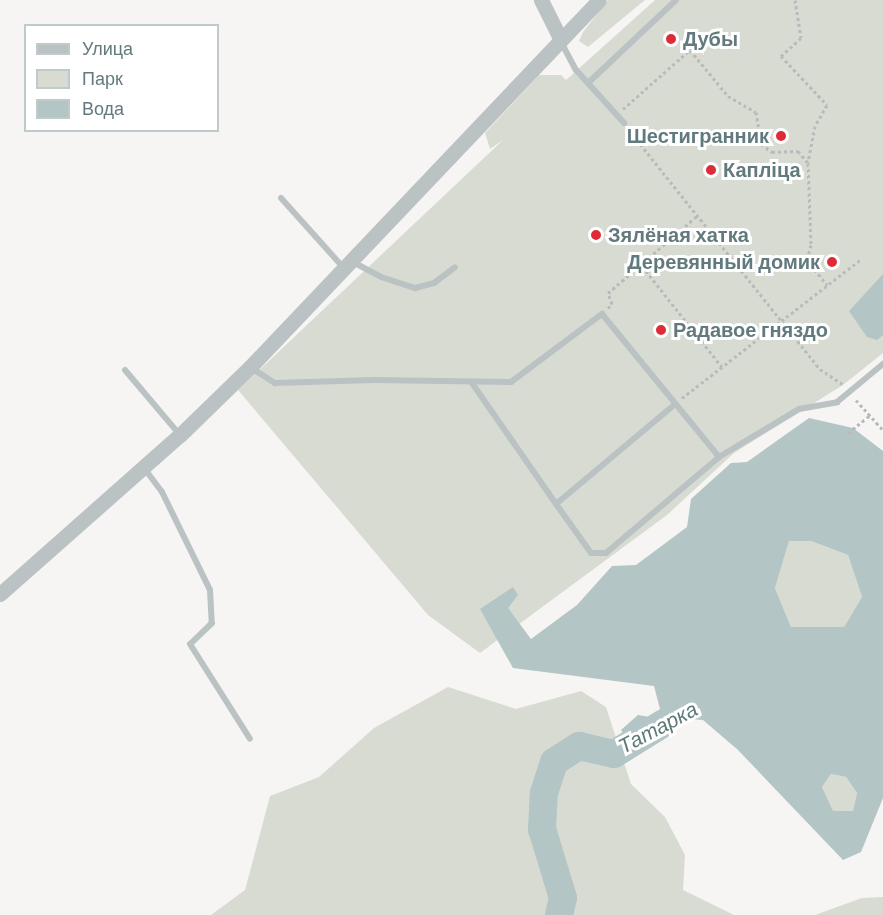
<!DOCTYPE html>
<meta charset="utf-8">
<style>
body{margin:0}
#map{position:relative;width:883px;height:915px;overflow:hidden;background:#f6f5f3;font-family:"DM Sans",sans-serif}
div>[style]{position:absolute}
.green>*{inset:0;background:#d8dbd2}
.water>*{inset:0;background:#b3c5c5}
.river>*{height:28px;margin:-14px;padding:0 14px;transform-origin:14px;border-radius:14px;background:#b3c5c5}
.path>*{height:3px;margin-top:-1.5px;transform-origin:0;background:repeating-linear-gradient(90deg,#b6bbbc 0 3px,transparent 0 6px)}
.service>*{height:6px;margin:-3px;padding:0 3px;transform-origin:3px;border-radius:3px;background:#bbc2c3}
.tertiary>*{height:15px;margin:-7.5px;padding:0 7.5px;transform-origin:7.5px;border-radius:7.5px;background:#bbc2c3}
.dots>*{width:16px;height:16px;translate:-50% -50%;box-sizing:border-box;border:3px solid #fff;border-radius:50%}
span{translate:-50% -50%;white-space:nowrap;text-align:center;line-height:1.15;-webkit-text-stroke:6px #fff;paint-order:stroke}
.poi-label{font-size:20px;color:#627a7d;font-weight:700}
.left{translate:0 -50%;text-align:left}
.right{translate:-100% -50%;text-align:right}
.water-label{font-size:21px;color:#5d7978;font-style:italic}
.legend{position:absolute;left:24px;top:24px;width:195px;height:108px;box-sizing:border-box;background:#fff;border:2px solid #c0cacb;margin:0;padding:8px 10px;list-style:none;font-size:18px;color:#627a7d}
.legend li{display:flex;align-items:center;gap:12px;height:30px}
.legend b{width:30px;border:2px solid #c0cacb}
</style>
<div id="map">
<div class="green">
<i style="clip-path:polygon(608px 0,645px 0,588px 47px,579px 41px,583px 32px)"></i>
<i style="clip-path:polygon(655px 0,883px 0,883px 353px,843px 385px,734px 453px,667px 515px,480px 653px,428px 615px,238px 390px,503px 140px,490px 149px,485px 133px,539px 75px,561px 75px,566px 80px)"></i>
<i style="clip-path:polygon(789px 541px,811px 541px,848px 555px,862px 597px,844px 627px,791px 627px,775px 588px)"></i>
<i style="clip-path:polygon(448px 687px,516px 709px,581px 691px,606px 707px,631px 784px,665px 817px,685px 855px,683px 890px,734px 915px,211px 915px,245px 890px,270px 796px,319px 777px,374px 728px)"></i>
<i style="clip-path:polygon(831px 774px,846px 777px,857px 793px,853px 812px,833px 812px,822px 787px)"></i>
<i style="clip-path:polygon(883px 897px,883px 915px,815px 915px,862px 898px)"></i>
</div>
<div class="water">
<i style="clip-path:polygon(883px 274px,883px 335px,877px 340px,867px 337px,849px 311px)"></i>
<i style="clip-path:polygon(evenodd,809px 418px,853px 428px,883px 451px,883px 798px,861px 852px,843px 860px,738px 750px,703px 720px,688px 719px,663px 740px,634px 751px,621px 730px,638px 715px,650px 717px,660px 709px,654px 686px,513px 668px,480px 609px,513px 587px,518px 595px,508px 608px,531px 639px,577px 605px,612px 566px,636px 565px,687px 527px,691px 499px,731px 463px,747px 462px,809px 418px,789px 541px,811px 541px,848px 555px,862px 597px,844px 627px,791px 627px,775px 588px,789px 541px,809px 418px,831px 774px,846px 777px,857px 793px,853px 811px,833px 811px,822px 787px,831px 774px)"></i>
</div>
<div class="river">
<i style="left:559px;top:915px;width:17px;rotate:-77deg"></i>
<i style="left:563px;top:898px;width:72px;rotate:-106.9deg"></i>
<i style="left:542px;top:829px;width:36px;rotate:-87deg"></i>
<i style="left:544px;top:793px;width:33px;rotate:-72deg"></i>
<i style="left:554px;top:762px;width:30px;rotate:-33deg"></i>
<i style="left:579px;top:746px;width:36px;rotate:13deg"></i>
<i style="left:614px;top:754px;width:57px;rotate:-32deg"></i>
</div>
<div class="path">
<i style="left:795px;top:0;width:38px;rotate:81deg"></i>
<i style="left:801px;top:38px;width:27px;rotate:138deg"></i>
<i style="left:781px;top:56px;width:67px;rotate:46.8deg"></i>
<i style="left:827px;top:105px;width:24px;rotate:120deg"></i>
<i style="left:815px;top:126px;width:37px;rotate:101deg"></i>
<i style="left:690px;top:50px;width:60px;rotate:50.4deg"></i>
<i style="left:728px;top:96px;width:32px;rotate:30deg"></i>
<i style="left:756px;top:112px;width:32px;rotate:81deg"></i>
<i style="left:761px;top:144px;width:14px;rotate:36deg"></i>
<i style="left:772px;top:152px;width:26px;rotate:-2deg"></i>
<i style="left:798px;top:151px;width:16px;rotate:50deg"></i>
<i style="left:808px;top:163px;width:82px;rotate:87.9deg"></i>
<i style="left:811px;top:245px;width:16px;rotate:105deg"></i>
<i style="left:807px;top:260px;width:32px;rotate:51deg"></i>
<i style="left:623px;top:109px;width:115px;rotate:-41.5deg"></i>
<i style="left:629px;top:130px;width:306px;rotate:51.4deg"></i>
<i style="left:820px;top:369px;width:27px;rotate:34deg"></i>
<i style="left:642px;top:266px;width:129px;rotate:51.6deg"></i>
<i style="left:608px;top:308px;width:6px;rotate:-45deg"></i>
<i style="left:612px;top:304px;width:12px;rotate:-110deg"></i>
<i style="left:608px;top:293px;width:119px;rotate:-40.9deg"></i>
<i style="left:682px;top:398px;width:225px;rotate:-37.8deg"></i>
<i style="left:856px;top:400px;width:40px;rotate:48deg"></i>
<i style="left:848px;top:433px;width:28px;rotate:-39deg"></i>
</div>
<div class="service">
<i style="left:561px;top:42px;width:32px;rotate:62deg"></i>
<i style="left:576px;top:70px;width:72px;rotate:47.8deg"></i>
<i style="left:588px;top:83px;width:121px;rotate:-43.3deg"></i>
<i style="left:281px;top:198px;width:93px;rotate:48.1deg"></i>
<i style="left:351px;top:261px;width:34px;rotate:28deg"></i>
<i style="left:381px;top:277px;width:36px;rotate:18deg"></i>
<i style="left:415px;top:288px;width:20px;rotate:-15deg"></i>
<i style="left:434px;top:283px;width:26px;rotate:-37deg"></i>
<i style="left:250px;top:367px;width:30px;rotate:33deg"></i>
<i style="left:275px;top:383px;width:99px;rotate:-1.7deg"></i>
<i style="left:374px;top:380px;width:137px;rotate:0.8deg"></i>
<i style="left:511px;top:382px;width:114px;rotate:-36.8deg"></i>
<i style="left:602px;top:314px;width:185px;rotate:50.7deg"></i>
<i style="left:719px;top:457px;width:93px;rotate:-31deg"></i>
<i style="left:799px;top:409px;width:39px;rotate:-10deg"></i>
<i style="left:837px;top:402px;width:60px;rotate:-39.6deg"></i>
<i style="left:125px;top:370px;width:85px;rotate:49.8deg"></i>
<i style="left:472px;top:383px;width:147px;rotate:55.2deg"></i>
<i style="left:674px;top:405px;width:154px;rotate:140deg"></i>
<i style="left:556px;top:504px;width:60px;rotate:54.5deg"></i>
<i style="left:591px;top:553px;width:15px"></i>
<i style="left:606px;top:553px;width:148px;rotate:-40.3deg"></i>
<i style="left:144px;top:468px;width:30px;rotate:53deg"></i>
<i style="left:162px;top:492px;width:109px;rotate:63.9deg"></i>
<i style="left:210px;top:590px;width:33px;rotate:87deg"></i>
<i style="left:212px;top:623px;width:30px;rotate:136deg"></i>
<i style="left:190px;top:644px;width:112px;rotate:57.7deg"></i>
</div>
<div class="tertiary">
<i style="left:541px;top:0;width:42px;rotate:63.4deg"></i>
<i style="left:0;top:594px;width:240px;rotate:-41.5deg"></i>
<i style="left:180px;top:435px;width:98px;rotate:-44.2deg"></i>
<i style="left:250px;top:367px;width:506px;rotate:-46.44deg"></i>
</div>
<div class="dots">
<i style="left:671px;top:39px;background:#df2b38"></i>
<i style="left:781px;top:136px;background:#df2b38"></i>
<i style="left:711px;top:170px;background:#df2b38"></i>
<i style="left:596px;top:235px;background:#df2b38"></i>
<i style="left:832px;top:262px;background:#df2b38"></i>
<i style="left:661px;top:330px;background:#df2b38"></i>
</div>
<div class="poi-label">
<span class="left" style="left:683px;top:39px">Дубы</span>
<span class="right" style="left:769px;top:136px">Шестигранник</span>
<span class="left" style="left:723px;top:170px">Капліца</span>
<span class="left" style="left:608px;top:235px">Зялёная хатка</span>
<span class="right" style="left:820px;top:262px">Деревянный домик</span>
<span class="left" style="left:673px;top:330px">Радавое гняздо</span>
</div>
<div class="water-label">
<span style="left:658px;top:728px;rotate:-28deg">Татарка</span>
</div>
<ul class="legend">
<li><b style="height:8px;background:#bbc2c3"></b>Улица</li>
<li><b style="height:16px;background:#d8dbd2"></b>Парк</li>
<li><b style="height:16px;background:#b3c5c5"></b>Вода</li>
</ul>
</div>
